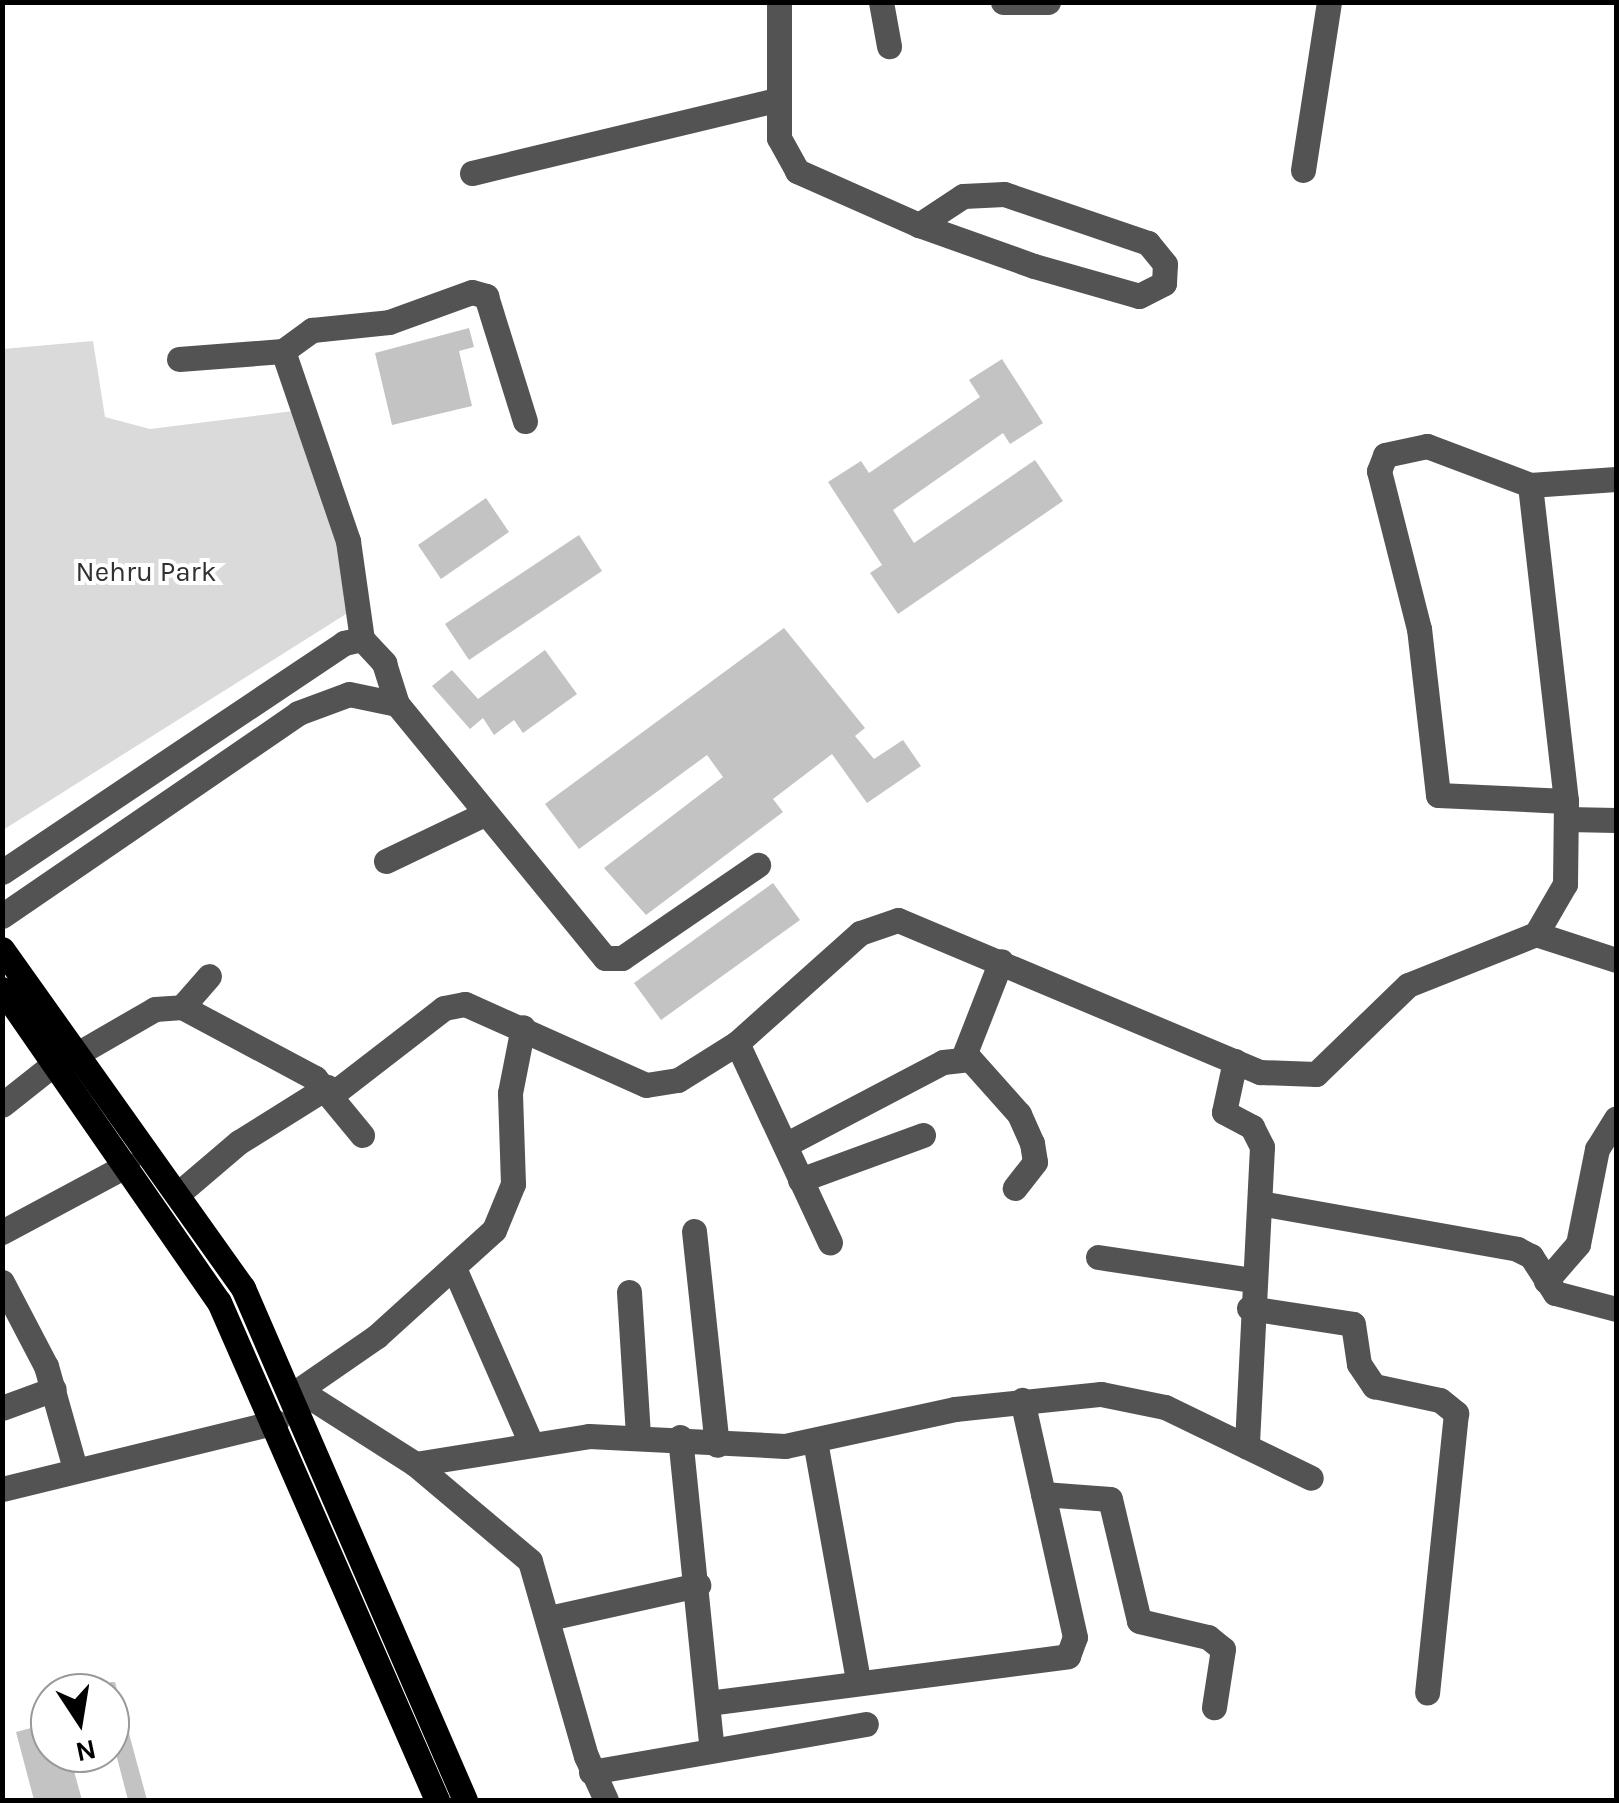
<!DOCTYPE html>
<style>
body{margin:0}
#map{position:relative;width:1619px;height:1803px;overflow:hidden;background:#fff;font-family:Karla,sans-serif}
div>[style]{position:absolute}
.green>*{inset:0;background:#dadada}
.building>*{inset:0;background:#c3c3c3}
.minor>*{height:25px;margin:-12.5px;padding:0 12.5px;transform-origin:12.5px;border-radius:12.5px;background:#535353}
.major>*{height:25px;margin:-12.5px;padding:0 12.5px;transform-origin:12.5px;border-radius:12.5px;background:#000}
span{translate:-50% -50%;white-space:nowrap;text-align:center;line-height:1.15;-webkit-text-stroke:8px #fff;paint-order:stroke}
.park-label{font-size:28px;color:#313131}
.frame{position:absolute;inset:0;border:5px solid #000;pointer-events:none}
.north{position:absolute;left:30px;top:1673px;width:100px;height:100px;box-sizing:border-box;background:#fff;border:2px solid #999;border-radius:50%;rotate:168deg;font-size:28px;font-weight:700;line-height:40px;text-align:center;color:#000}
.north::after{content:'';display:block;margin:auto;width:35px;height:45px;background:#000;clip-path:polygon(50% 0,100% 100%,50% 72%,0 100%)}
</style>
<div id="map">
<div class="green">
<i style="clip-path:polygon(93px 341px,105px 417px,150px 429px,301px 410px,354px 609px,3px 830px,3px 349px)"></i>
</div>
<div class="building">
<i style="clip-path:polygon(469px 328px,474px 347px,459px 351px,472px 406px,392px 425px,375px 353px)"></i>
<i style="clip-path:polygon(1002px 359px,1043px 423px,1010px 444px,1003px 433px,893px 510px,914px 543px,1035px 460px,1063px 501px,898px 614px,870px 573px,882px 565px,828px 482px,861px 461px,869px 473px,980px 397px,969px 380px)"></i>
<i style="clip-path:polygon(486px 498px,509px 532px,441px 579px,418px 545px)"></i>
<i style="clip-path:polygon(579px 535px,602px 571px,469px 660px,445px 624px)"></i>
<i style="clip-path:polygon(784px 628px,865px 728px,855px 736px,874px 759px,903px 740px,921px 766px,867px 803px,832px 754px,773px 799px,783px 812px,646px 915px,604px 868px,723px 777px,707px 755px,579px 849px,545px 804px)"></i>
<i style="clip-path:polygon(545px 650px,577px 694px,523px 733px,514px 720px,494px 735px,483px 718px,470px 729px,432px 686px,452px 670px,478px 699px)"></i>
<i style="clip-path:polygon(773px 883px,800px 920px,661px 1020px,634px 983px)"></i>
<i style="clip-path:polygon(110px 1682px,115px 1682px,147px 1800px,128px 1800px,110px 1731px)"></i>
<i style="clip-path:polygon(50px 1723px,50px 1753px,69px 1753px,82px 1800px,34px 1800px,16px 1732px)"></i>
</div>
<div class="minor">
<i style="left:779px;top:2px;width:136px;rotate:90deg"></i>
<i style="left:779px;top:138px;width:38px;rotate:61deg"></i>
<i style="left:797px;top:171px;width:133px;rotate:23.9deg"></i>
<i style="left:919px;top:225px;width:122px;rotate:19.6deg"></i>
<i style="left:1034px;top:266px;width:109px;rotate:15.9deg"></i>
<i style="left:1139px;top:296px;width:28px;rotate:-27deg"></i>
<i style="left:1164px;top:283px;width:19px;rotate:-87deg"></i>
<i style="left:1165px;top:264px;width:27px;rotate:-129deg"></i>
<i style="left:1148px;top:243px;width:152px;rotate:-161.2deg"></i>
<i style="left:1004px;top:194px;width:41px;rotate:177.2deg"></i>
<i style="left:963px;top:196px;width:53px;rotate:146.6deg"></i>
<i style="left:881px;top:2px;width:45px;rotate:79.7deg"></i>
<i style="left:1003px;top:2px;width:45px"></i>
<i style="left:1303px;top:170px;width:170px;rotate:-81.2deg"></i>
<i style="left:472px;top:173px;width:313px;rotate:-13.5deg"></i>
<i style="left:283px;top:351px;width:36px;rotate:-36deg"></i>
<i style="left:312px;top:330px;width:77px;rotate:-5.9deg"></i>
<i style="left:389px;top:322px;width:88px;rotate:-19.9deg"></i>
<i style="left:472px;top:292px;width:15px;rotate:16deg"></i>
<i style="left:486px;top:296px;width:131px;rotate:72.7deg"></i>
<i style="left:179px;top:359px;width:104px;rotate:-4.4deg"></i>
<i style="left:283px;top:351px;width:201px;rotate:71.1deg"></i>
<i style="left:348px;top:541px;width:99px;rotate:81.9deg"></i>
<i style="left:1566px;top:801px;width:128px;rotate:-177.3deg"></i>
<i style="left:1438px;top:795px;width:167px;rotate:-96.5deg"></i>
<i style="left:1419px;top:629px;width:163px;rotate:-104.2deg"></i>
<i style="left:1379px;top:471px;width:17px;rotate:-69deg"></i>
<i style="left:1385px;top:455px;width:43px;rotate:-12.1deg"></i>
<i style="left:1427px;top:446px;width:110px;rotate:20.7deg"></i>
<i style="left:1530px;top:485px;width:86px;rotate:-4deg"></i>
<i style="left:1567px;top:819px;width:49px;rotate:1.2deg"></i>
<i style="left:386px;top:861px;width:109px;rotate:-25.6deg"></i>
<i style="left:2px;top:872px;width:412px;rotate:-33.8deg"></i>
<i style="left:344px;top:643px;width:18px;rotate:-13deg"></i>
<i style="left:362px;top:639px;width:33px;rotate:47deg"></i>
<i style="left:384px;top:663px;width:43px;rotate:72.4deg"></i>
<i style="left:397px;top:704px;width:328px;rotate:50.7deg"></i>
<i style="left:605px;top:958px;width:17px"></i>
<i style="left:622px;top:958px;width:165px;rotate:-34.4deg"></i>
<i style="left:2px;top:916px;width:359px;rotate:-34.4deg"></i>
<i style="left:298px;top:713px;width:54px;rotate:-20.4deg"></i>
<i style="left:349px;top:694px;width:49px;rotate:11.8deg"></i>
<i style="left:1536px;top:934px;width:84px;rotate:18deg"></i>
<i style="left:182px;top:1007px;width:41px;rotate:-48.9deg"></i>
<i style="left:737px;top:1043px;width:220px;rotate:65deg"></i>
<i style="left:77px;top:1054px;width:90px;rotate:-30deg"></i>
<i style="left:155px;top:1009px;width:27px;rotate:-4deg"></i>
<i style="left:182px;top:1007px;width:151px;rotate:28.1deg"></i>
<i style="left:315px;top:1078px;width:74px;rotate:50.5deg"></i>
<i style="left:963px;top:1058px;width:104px;rotate:-68.6deg"></i>
<i style="left:1235px;top:1061px;width:52px;rotate:102.2deg"></i>
<i style="left:1224px;top:1112px;width:32px;rotate:28deg"></i>
<i style="left:1252px;top:1127px;width:22px;rotate:63deg"></i>
<i style="left:1262px;top:1147px;width:300px;rotate:92.9deg"></i>
<i style="left:334px;top:1093px;width:139px;rotate:-37.7deg"></i>
<i style="left:444px;top:1008px;width:21px;rotate:-11deg"></i>
<i style="left:465px;top:1004px;width:198px;rotate:24.1deg"></i>
<i style="left:646px;top:1085px;width:32px;rotate:-9deg"></i>
<i style="left:678px;top:1080px;width:70px;rotate:-32.1deg"></i>
<i style="left:737px;top:1043px;width:165px;rotate:-41.8deg"></i>
<i style="left:860px;top:933px;width:40px;rotate:-18.9deg"></i>
<i style="left:898px;top:920px;width:393px;rotate:22.8deg"></i>
<i style="left:1260px;top:1072px;width:56px;rotate:2deg"></i>
<i style="left:1316px;top:1074px;width:128px;rotate:-44.1deg"></i>
<i style="left:1408px;top:985px;width:138px;rotate:-21.7deg"></i>
<i style="left:1536px;top:934px;width:58px;rotate:-59.9deg"></i>
<i style="left:1565px;top:884px;width:83px;rotate:-89.3deg"></i>
<i style="left:1566px;top:801px;width:318px;rotate:-96.5deg"></i>
<i style="left:2px;top:1105px;width:68px;rotate:-38.4deg"></i>
<i style="left:785px;top:1145px;width:178px;rotate:-27.7deg"></i>
<i style="left:943px;top:1062px;width:27px;rotate:-6deg"></i>
<i style="left:970px;top:1059px;width:74px;rotate:48.3deg"></i>
<i style="left:1019px;top:1114px;width:32px;rotate:66deg"></i>
<i style="left:1032px;top:1143px;width:19px;rotate:81deg"></i>
<i style="left:1035px;top:1162px;width:33px;rotate:128deg"></i>
<i style="left:800px;top:1180px;width:131px;rotate:-20.1deg"></i>
<i style="left:179px;top:1193px;width:79px;rotate:-40.4deg"></i>
<i style="left:239px;top:1142px;width:104px;rotate:-32deg"></i>
<i style="left:1260px;top:1203px;width:261px;rotate:10.1deg"></i>
<i style="left:1517px;top:1249px;width:16px;rotate:27deg"></i>
<i style="left:1531px;top:1256px;width:44px;rotate:57deg"></i>
<i style="left:1555px;top:1293px;width:63px;rotate:14.7deg"></i>
<i style="left:694px;top:1231px;width:215px;rotate:83.9deg"></i>
<i style="left:2px;top:1232px;width:142px;rotate:-28.2deg"></i>
<i style="left:1098px;top:1257px;width:155px;rotate:8.5deg"></i>
<i style="left:454px;top:1268px;width:187px;rotate:66.3deg"></i>
<i style="left:1546px;top:1281px;width:49px;rotate:-49.1deg"></i>
<i style="left:1578px;top:1244px;width:97px;rotate:-78.7deg"></i>
<i style="left:1597px;top:1149px;width:36px;rotate:-58deg"></i>
<i style="left:2px;top:1282px;width:95px;rotate:62.4deg"></i>
<i style="left:46px;top:1366px;width:103px;rotate:74.2deg"></i>
<i style="left:629px;top:1292px;width:142px;rotate:86.4deg"></i>
<i style="left:1249px;top:1308px;width:105px;rotate:8.7deg"></i>
<i style="left:1353px;top:1324px;width:40px;rotate:81.5deg"></i>
<i style="left:1359px;top:1364px;width:27px;rotate:56deg"></i>
<i style="left:1374px;top:1386px;width:67px;rotate:12deg"></i>
<i style="left:1440px;top:1400px;width:21px;rotate:39deg"></i>
<i style="left:1456px;top:1413px;width:281px;rotate:95.9deg"></i>
<i style="left:299px;top:1390px;width:95px;rotate:-34.7deg"></i>
<i style="left:377px;top:1336px;width:158px;rotate:-42.2deg"></i>
<i style="left:494px;top:1230px;width:50px;rotate:-67.6deg"></i>
<i style="left:513px;top:1184px;width:91px;rotate:-91.9deg"></i>
<i style="left:510px;top:1093px;width:67px;rotate:-78.9deg"></i>
<i style="left:290px;top:1395px;width:10px;rotate:-29deg"></i>
<i style="left:299px;top:1390px;width:138px;rotate:32.5deg"></i>
<i style="left:415px;top:1464px;width:176px;rotate:-9.1deg"></i>
<i style="left:589px;top:1436px;width:196px;rotate:2.9deg"></i>
<i style="left:785px;top:1446px;width:174px;rotate:-12.3deg"></i>
<i style="left:955px;top:1409px;width:147px;rotate:-5.9deg"></i>
<i style="left:1101px;top:1394px;width:65px;rotate:11.5deg"></i>
<i style="left:1165px;top:1407px;width:162px;rotate:25.9deg"></i>
<i style="left:2px;top:1408px;width:55px;rotate:-20.1deg"></i>
<i style="left:680px;top:1437px;width:315px;rotate:84.2deg"></i>
<i style="left:815px;top:1441px;width:243px;rotate:79.8deg"></i>
<i style="left:415px;top:1464px;width:150px;rotate:40.1deg"></i>
<i style="left:530px;top:1561px;width:203px;rotate:74deg"></i>
<i style="left:586px;top:1756px;width:48px;rotate:65.6deg"></i>
<i style="left:2px;top:1489px;width:282px;rotate:-13.7deg"></i>
<i style="left:1043px;top:1494px;width:67px;rotate:4.3deg"></i>
<i style="left:1110px;top:1499px;width:125px;rotate:76.6deg"></i>
<i style="left:1139px;top:1621px;width:71px;rotate:13.1deg"></i>
<i style="left:1208px;top:1637px;width:19px;rotate:39deg"></i>
<i style="left:1223px;top:1649px;width:59px;rotate:98.8deg"></i>
<i style="left:549px;top:1618px;width:153px;rotate:-12.5deg"></i>
<i style="left:708px;top:1703px;width:363px;rotate:-7.4deg"></i>
<i style="left:1068px;top:1656px;width:20px;rotate:-70deg"></i>
<i style="left:1075px;top:1637px;width:243px;rotate:-102.6deg"></i>
<i style="left:591px;top:1772px;width:279px;rotate:-9.9deg"></i>
</div>
<div class="major">
<i style="left:2px;top:949px;width:416px;rotate:54.6deg"></i>
<i style="left:243px;top:1288px;width:558px;rotate:66.56deg"></i>
<i style="left:2px;top:989px;width:381px;rotate:55.3deg"></i>
<i style="left:219px;top:1302px;width:544px;rotate:66.36deg"></i>
</div>
<div class="park-label">
<span style="left:146px;top:572px">Nehru Park</span>
</div>
<div class="frame"></div>
<div class="north">N</div>
</div>
